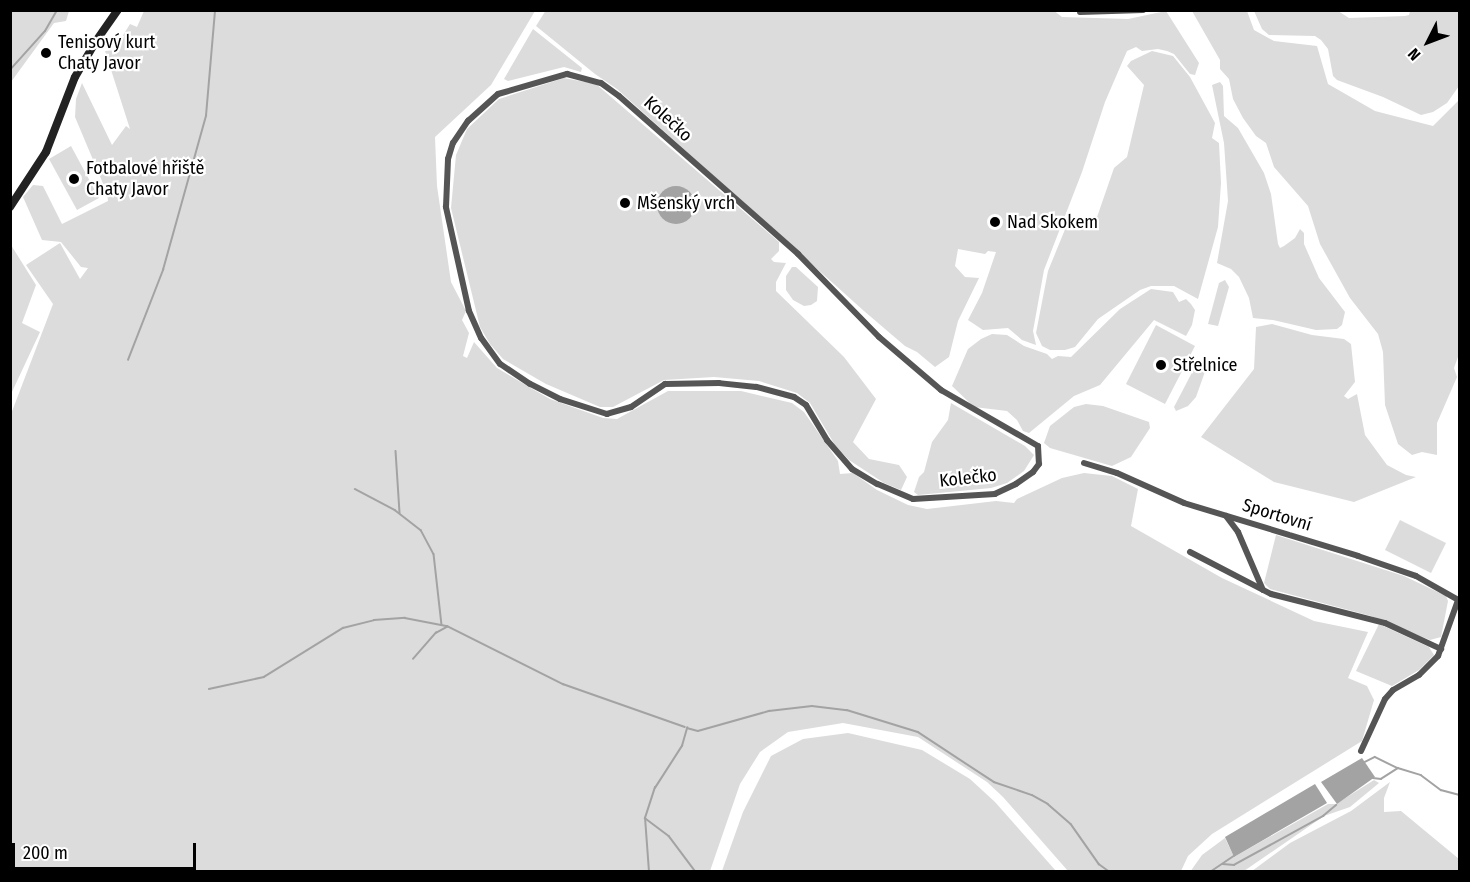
<!DOCTYPE html>
<meta charset="utf-8">
<style>
body{margin:0}
#map{position:relative;width:1470px;height:882px;overflow:hidden;background:#fff;font-family:"Fira Sans Condensed",sans-serif}
div>[style]{position:absolute}
.green>*{inset:0;background:#dcdcdc}
.water>*{inset:0;background:#a3a3a3}
.round{border-radius:50%}
.stream>*{height:1.5px;margin:-0.75px;padding:0 0.75px;transform-origin:0.75px;border-radius:0.75px;background:#a3a3a3}
.street>*{height:6px;margin:-3px;padding:0 3px;transform-origin:3px;border-radius:3px;background:#555}
.secondary>*{height:8px;margin:-4px;padding:0 4px;transform-origin:4px;border-radius:4px;background:#222}
.dots>*{width:16px;height:16px;translate:-50% -50%;box-sizing:border-box;border:3px solid #fff;border-radius:50%}
span{translate:-50% -50%;white-space:nowrap;text-align:center;line-height:1.15;-webkit-text-stroke:4.5px #fff;paint-order:stroke}
.poi-label{font-size:18px;color:#000}
.left{translate:0 -50%;text-align:left}
.street-label{font-size:18px;color:#000}
.frame{position:absolute;inset:0;border:12px solid #000;pointer-events:none}
.north{position:absolute;left:1398px;top:12px;width:60px;height:60px;-webkit-text-stroke:4px #fff;paint-order:stroke;rotate:228deg;font-size:16px;font-weight:700;line-height:24px;text-align:center;color:#000}
.north::after{content:'';display:block;margin:auto;width:21px;height:27px;background:#000;clip-path:polygon(50% 0,100% 100%,50% 72%,0 100%)}
.scale{position:absolute;left:12px;top:843px;width:184px;height:27px;box-sizing:border-box;border:3px solid #000;border-top:0;padding-left:8px;font-size:18px;line-height:21px;white-space:nowrap;color:#000;-webkit-text-stroke:4px #fff;paint-order:stroke}
</style>
<div id="map">
<div class="green">
<i style="clip-path:polygon(11px 10px,69px 11px,66px 21px,54px 23px,11px 82px)"></i>
<i style="clip-path:polygon(546px 10px,1053px 10px,1062px 17px,1128px 19px,1166px 11px,1199px 63px,1195px 75px,1190px 74px,1174px 54px,1167px 51px,1158px 49px,1142px 51px,1136px 47px,1127px 51px,1105px 102px,1082px 172px,1044px 270px,1033px 331px,1036px 345px,1022px 340px,1008px 328px,983px 330px,968px 320px,982px 293px,996px 252px,988px 251px,985px 254px,958px 249px,955px 266px,965px 277px,979px 278px,958px 321px,949px 357px,935px 367px,917px 352px,905px 346px,864px 311px,617px 89px,595px 74px,536px 26px)"></i>
<i style="clip-path:polygon(144px 11px,535px 11px,491px 85px,435px 137px,437px 186px,451px 282px,466px 311px,462px 320px,469px 333px,463px 356px,467px 358px,474px 342px,497px 368px,529px 387px,550px 399px,603px 418px,617px 419px,668px 391px,741px 391px,792px 403px,804px 412px,838px 461px,840px 474px,853px 473px,877px 490px,908px 505px,927px 509px,996px 501px,1014px 503px,1017px 499px,1062px 478px,1084px 473px,1112px 476px,1138px 489px,1131px 526px,1222px 578px,1314px 621px,1368px 632px,1348px 678px,1367px 686px,1374px 700px,1362px 741px,1212px 834px,1188px 856px,1181px 871px,1068px 871px,1003px 797px,987px 782px,918px 737px,843px 723px,788px 732px,760px 752px,740px 784px,710px 871px,11px 871px,11px 414px,53px 304px,26px 265px,60px 243px,80px 279px,88px 268px,81px 267px,61px 242px,42px 240px,23px 197px,33px 185px,43px 186px,62px 224px,108px 201px,107px 193px,75px 117px,76px 99px,82px 83px,112px 145px,126px 126px,130px 129px,105px 51px,114px 50px,130px 24px,137px 27px)"></i>
<i style="clip-path:polygon(1192px 11px,1247px 11px,1254px 30px,1274px 41px,1317px 46px,1328px 84px,1375px 111px,1433px 126px,1459px 100px,1459px 354px,1454px 368px,1457px 377px,1437px 423px,1437px 455px,1422px 452px,1412px 455px,1398px 444px,1385px 405px,1383px 352px,1378px 334px,1350px 298px,1320px 244px,1308px 206px,1274px 167px,1266px 143px,1256px 136px,1243px 118px,1233px 99px,1229px 79px,1220px 69px,1220px 60px)"></i>
<i style="clip-path:polygon(1254px 11px,1338px 11px,1349px 18px,1405px 16px,1409px 15px,1410px 11px,1459px 11px,1459px 86px,1447px 103px,1433px 112px,1421px 115px,1383px 97px,1337px 80px,1333px 76px,1328px 49px,1321px 40px,1315px 36px,1269px 35px,1262px 29px)"></i>
<i style="clip-path:polygon(533px 29px,582px 68px,581px 72px,564px 67px,508px 81px,504px 79px)"></i>
<i style="clip-path:polygon(1152px 51px,1173px 56px,1190px 77px,1215px 123px,1212px 138px,1219px 143px,1221px 183px,1218px 227px,1198px 299px,1174px 286px,1151px 286px,1140px 290px,1098px 319px,1075px 347px,1065px 350px,1050px 350px,1042px 346px,1036px 333px,1048px 271px,1066px 227px,1096px 220px,1114px 168px,1127px 157px,1144px 85px,1127px 66px,1131px 61px)"></i>
<i style="clip-path:polygon(564px 78px,596px 84px,779px 242px,779px 251px,771px 259px,774px 262px,786px 263px,776px 282px,776px 291px,844px 357px,876px 399px,853px 442px,869px 459px,899px 465px,907px 477px,901px 490px,884px 483px,849px 460px,835px 445px,810px 403px,797px 393px,759px 381px,714px 377px,664px 380px,613px 407px,600px 407px,546px 384px,503px 359px,490px 344px,480px 327px,451px 208px,456px 155px,467px 129px,499px 99px)"></i>
<i style="clip-path:polygon(1220px 82px,1223px 86px,1224px 116px,1238px 128px,1264px 173px,1271px 194px,1278px 244px,1280px 248px,1284px 246px,1295px 238px,1300px 229px,1304px 233px,1304px 244px,1319px 278px,1345px 312px,1342px 325px,1337px 329px,1316px 330px,1273px 320px,1253px 318px,1249px 298px,1239px 277px,1231px 269px,1217px 263px,1228px 201px,1224px 143px,1212px 85px)"></i>
<i style="clip-path:polygon(71px 146px,99px 198px,77px 210px,49px 159px)"></i>
<i style="clip-path:polygon(11px 245px,36px 285px,22px 323px,40px 332px,11px 394px)"></i>
<i style="clip-path:polygon(792px 267px,796px 267px,818px 287px,817px 301px,811px 305px,804px 306px,793px 300px,786px 290px,786px 276px)"></i>
<i style="clip-path:polygon(1225px 280px,1229px 287px,1218px 326px,1208px 324px,1219px 283px)"></i>
<i style="clip-path:polygon(1151px 289px,1173px 292px,1179px 302px,1186px 299px,1191px 304px,1195px 310px,1192px 325px,1186px 336px,1154px 320px,1100px 385px,1074px 396px,1029px 433px,1023px 431px,1017px 420px,1007px 411px,974px 407px,952px 386px,968px 349px,981px 339px,992px 334px,1007px 335px,1024px 346px,1047px 354px,1052px 359px,1058px 356px,1071px 357px,1120px 309px)"></i>
<i style="clip-path:polygon(1272px 324px,1312px 335px,1344px 339px,1351px 344px,1355px 382px,1344px 396px,1348px 399px,1357px 394px,1365px 435px,1387px 465px,1406px 475px,1416px 477px,1354px 502px,1274px 482px,1201px 437px,1254px 369px,1256px 327px)"></i>
<i style="clip-path:polygon(1156px 325px,1195px 346px,1165px 404px,1126px 384px)"></i>
<i style="clip-path:polygon(1198px 361px,1207px 366px,1196px 397px,1188px 406px,1176px 411px,1174px 407px)"></i>
<i style="clip-path:polygon(951px 403px,1025px 446px,1034px 455px,1024px 471px,1007px 483px,991px 488px,918px 495px,914px 492px,919px 477px,924px 472px,932px 442px,948px 420px)"></i>
<i style="clip-path:polygon(1086px 404px,1103px 406px,1149px 422px,1150px 428px,1131px 457px,1112px 466px,1050px 448px,1044px 443px,1050px 426px,1074px 407px)"></i>
<i style="clip-path:polygon(1400px 520px,1446px 543px,1431px 573px,1385px 550px)"></i>
<i style="clip-path:polygon(1276px 535px,1404px 576px,1446px 596px,1448px 601px,1441px 637px,1430px 640px,1371px 616px,1270px 589px,1264px 583px)"></i>
<i style="clip-path:polygon(1379px 624px,1429px 647px,1434px 655px,1419px 670px,1392px 686px,1356px 671px)"></i>
<i style="clip-path:polygon(848px 733px,922px 750px,970px 779px,995px 802px,1056px 871px,722px 871px,743px 812px,771px 756px,803px 739px)"></i>
<i style="clip-path:polygon(1374px 780px,1379px 783px,1350px 807px,1324px 816px,1244px 871px,1190px 872px,1202px 855px,1225px 838px,1234px 857px,1328px 804px,1336px 804px)"></i>
<i style="clip-path:polygon(1390px 782px,1384px 798px,1384px 812px,1401px 811px,1459px 859px,1459px 871px,1252px 871px,1290px 843px,1351px 811px)"></i>
</div>
<div class="water">
<i class="round" style="left:657px;top:186px;width:38px;height:38px"></i>
<i style="clip-path:polygon(1362px 758px,1375px 777px,1337px 804px,1321px 782px)"></i>
<i style="clip-path:polygon(1315px 784px,1327px 803px,1234px 857px,1225px 837px)"></i>
</div>
<div class="stream">
<i style="left:10px;top:70px;width:52px;rotate:-48.1deg"></i>
<i style="left:45px;top:31px;width:24px;rotate:-60deg"></i>
<i style="left:128px;top:360px;width:97px;rotate:-68.7deg"></i>
<i style="left:163px;top:270px;width:160px;rotate:-74.4deg"></i>
<i style="left:206px;top:116px;width:106px;rotate:-85.1deg"></i>
<i style="left:396px;top:451px;width:62px;rotate:86.3deg"></i>
<i style="left:355px;top:489px;width:45px;rotate:27.7deg"></i>
<i style="left:395px;top:510px;width:33px;rotate:38deg"></i>
<i style="left:421px;top:530px;width:27px;rotate:62deg"></i>
<i style="left:434px;top:554px;width:71px;rotate:83.6deg"></i>
<i style="left:413px;top:659px;width:35px;rotate:-49deg"></i>
<i style="left:436px;top:633px;width:13px;rotate:-29deg"></i>
<i style="left:209px;top:689px;width:56px;rotate:-12.3deg"></i>
<i style="left:264px;top:677px;width:93px;rotate:-31.8deg"></i>
<i style="left:343px;top:628px;width:32px;rotate:-14deg"></i>
<i style="left:374px;top:620px;width:31px;rotate:-4deg"></i>
<i style="left:405px;top:618px;width:43px;rotate:10.8deg"></i>
<i style="left:447px;top:626px;width:130px;rotate:26.6deg"></i>
<i style="left:563px;top:684px;width:129px;rotate:19.4deg"></i>
<i style="left:1363px;top:763px;width:13px;rotate:-27deg"></i>
<i style="left:1375px;top:757px;width:25px;rotate:26deg"></i>
<i style="left:1373px;top:778px;width:8px;rotate:7deg"></i>
<i style="left:1381px;top:779px;width:20px;rotate:-33deg"></i>
<i style="left:1398px;top:768px;width:24px;rotate:17deg"></i>
<i style="left:1421px;top:775px;width:25px;rotate:37deg"></i>
<i style="left:1441px;top:790px;width:20px;rotate:15deg"></i>
<i style="left:645px;top:818px;width:30px;rotate:37deg"></i>
<i style="left:669px;top:836px;width:45px;rotate:53.1deg"></i>
<i style="left:1223px;top:864px;width:11px;rotate:5deg"></i>
<i style="left:1234px;top:865px;width:102px;rotate:-28.8deg"></i>
<i style="left:1323px;top:816px;width:17px;rotate:-40deg"></i>
<i style="left:649px;top:872px;width:54px;rotate:-94.2deg"></i>
<i style="left:645px;top:818px;width:32px;rotate:-72deg"></i>
<i style="left:655px;top:788px;width:50px;rotate:-57.3deg"></i>
<i style="left:682px;top:746px;width:19px;rotate:-74deg"></i>
<i style="left:687px;top:728px;width:11px;rotate:15deg"></i>
<i style="left:698px;top:731px;width:74px;rotate:-15.7deg"></i>
<i style="left:769px;top:711px;width:43px;rotate:-6.6deg"></i>
<i style="left:812px;top:706px;width:35px;rotate:7deg"></i>
<i style="left:847px;top:710px;width:74px;rotate:17.2deg"></i>
<i style="left:918px;top:732px;width:91px;rotate:33.3deg"></i>
<i style="left:994px;top:782px;width:40px;rotate:18.9deg"></i>
<i style="left:1032px;top:795px;width:18px;rotate:29deg"></i>
<i style="left:1048px;top:804px;width:30px;rotate:41deg"></i>
<i style="left:1071px;top:824px;width:49px;rotate:55deg"></i>
<i style="left:1099px;top:864px;width:14px;rotate:36deg"></i>
<i style="left:1210px;top:872px;width:29px;rotate:-34deg"></i>
</div>
<div class="street">
<i style="left:1080px;top:12px;width:63px;rotate:-1.8deg"></i>
<i style="left:567px;top:74px;width:35px;rotate:15deg"></i>
<i style="left:601px;top:83px;width:22px;rotate:36deg"></i>
<i style="left:619px;top:96px;width:239px;rotate:41.4deg"></i>
<i style="left:798px;top:254px;width:116px;rotate:45.7deg"></i>
<i style="left:879px;top:337px;width:82px;rotate:40.5deg"></i>
<i style="left:941px;top:390px;width:112px;rotate:30deg"></i>
<i style="left:1038px;top:446px;width:18px;rotate:87deg"></i>
<i style="left:1039px;top:464px;width:10px;rotate:127deg"></i>
<i style="left:1033px;top:472px;width:21px;rotate:145deg"></i>
<i style="left:1016px;top:484px;width:23px;rotate:155deg"></i>
<i style="left:995px;top:494px;width:82px;rotate:176.5deg"></i>
<i style="left:913px;top:499px;width:39px;rotate:-157deg"></i>
<i style="left:877px;top:484px;width:29px;rotate:-149deg"></i>
<i style="left:852px;top:469px;width:38px;rotate:-131deg"></i>
<i style="left:827px;top:440px;width:41px;rotate:-121deg"></i>
<i style="left:806px;top:405px;width:14px;rotate:-146deg"></i>
<i style="left:794px;top:397px;width:39px;rotate:-165deg"></i>
<i style="left:756px;top:387px;width:37px;rotate:-174deg"></i>
<i style="left:719px;top:383px;width:54px;rotate:178.9deg"></i>
<i style="left:665px;top:384px;width:41px;rotate:145.9deg"></i>
<i style="left:631px;top:407px;width:25px;rotate:164deg"></i>
<i style="left:607px;top:414px;width:49px;rotate:-162.3deg"></i>
<i style="left:560px;top:399px;width:34px;rotate:-153deg"></i>
<i style="left:530px;top:384px;width:36px;rotate:-146deg"></i>
<i style="left:500px;top:364px;width:32px;rotate:-126deg"></i>
<i style="left:481px;top:338px;width:30px;rotate:-114deg"></i>
<i style="left:469px;top:311px;width:107px;rotate:-102.5deg"></i>
<i style="left:446px;top:207px;width:48px;rotate:-87.6deg"></i>
<i style="left:448px;top:159px;width:17px;rotate:-73deg"></i>
<i style="left:453px;top:143px;width:27px;rotate:-56deg"></i>
<i style="left:468px;top:121px;width:40px;rotate:-42deg"></i>
<i style="left:498px;top:94px;width:72px;rotate:-16.2deg"></i>
<i style="left:1084px;top:463px;width:34px;rotate:17deg"></i>
<i style="left:1117px;top:473px;width:73px;rotate:24.1deg"></i>
<i style="left:1184px;top:503px;width:182px;rotate:16.9deg"></i>
<i style="left:1358px;top:556px;width:61px;rotate:19deg"></i>
<i style="left:1416px;top:576px;width:51px;rotate:29.6deg"></i>
<i style="left:1226px;top:516px;width:20px;rotate:53deg"></i>
<i style="left:1238px;top:532px;width:63px;rotate:66.7deg"></i>
<i style="left:1190px;top:552px;width:91px;rotate:27.4deg"></i>
<i style="left:1271px;top:594px;width:118px;rotate:14.3deg"></i>
<i style="left:1385px;top:623px;width:62px;rotate:24.9deg"></i>
<i style="left:1361px;top:751px;width:57px;rotate:-65.2deg"></i>
<i style="left:1385px;top:699px;width:12px;rotate:-48deg"></i>
<i style="left:1393px;top:690px;width:30px;rotate:-30deg"></i>
<i style="left:1419px;top:675px;width:27px;rotate:-45deg"></i>
<i style="left:1438px;top:656px;width:59px;rotate:-70.3deg"></i>
</div>
<div class="secondary">
<i style="left:10px;top:207px;width:66px;rotate:-56.8deg"></i>
<i style="left:46px;top:152px;width:80px;rotate:-68.9deg"></i>
<i style="left:75px;top:77px;width:42px;rotate:-59.7deg"></i>
<i style="left:96px;top:41px;width:38px;rotate:-55deg"></i>
</div>
<div class="dots">
<i style="left:46px;top:53px;background:#000"></i>
<i style="left:74px;top:179px;background:#000"></i>
<i style="left:625px;top:203px;background:#000"></i>
<i style="left:995px;top:222px;background:#000"></i>
<i style="left:1161px;top:365px;background:#000"></i>
</div>
<div class="poi-label">
<span class="left" style="left:58px;top:53px">Tenisový kurt<br>Chaty Javor</span>
<span class="left" style="left:86px;top:179px">Fotbalové hřiště<br>Chaty Javor</span>
<span class="left" style="left:637px;top:203px">Mšenský vrch</span>
<span class="left" style="left:1007px;top:222px">Nad Skokem</span>
<span class="left" style="left:1173px;top:365px">Střelnice</span>
</div>
<div class="street-label">
<span style="left:668px;top:119px;rotate:42deg">Kolečko</span>
<span style="left:968px;top:478px;rotate:-6deg">Kolečko</span>
<span style="left:1277px;top:515px;rotate:17deg">Sportovní</span>
</div>
<div class="frame"></div>
<div class="north">N</div>
<div class="scale">200 m</div>
</div>
